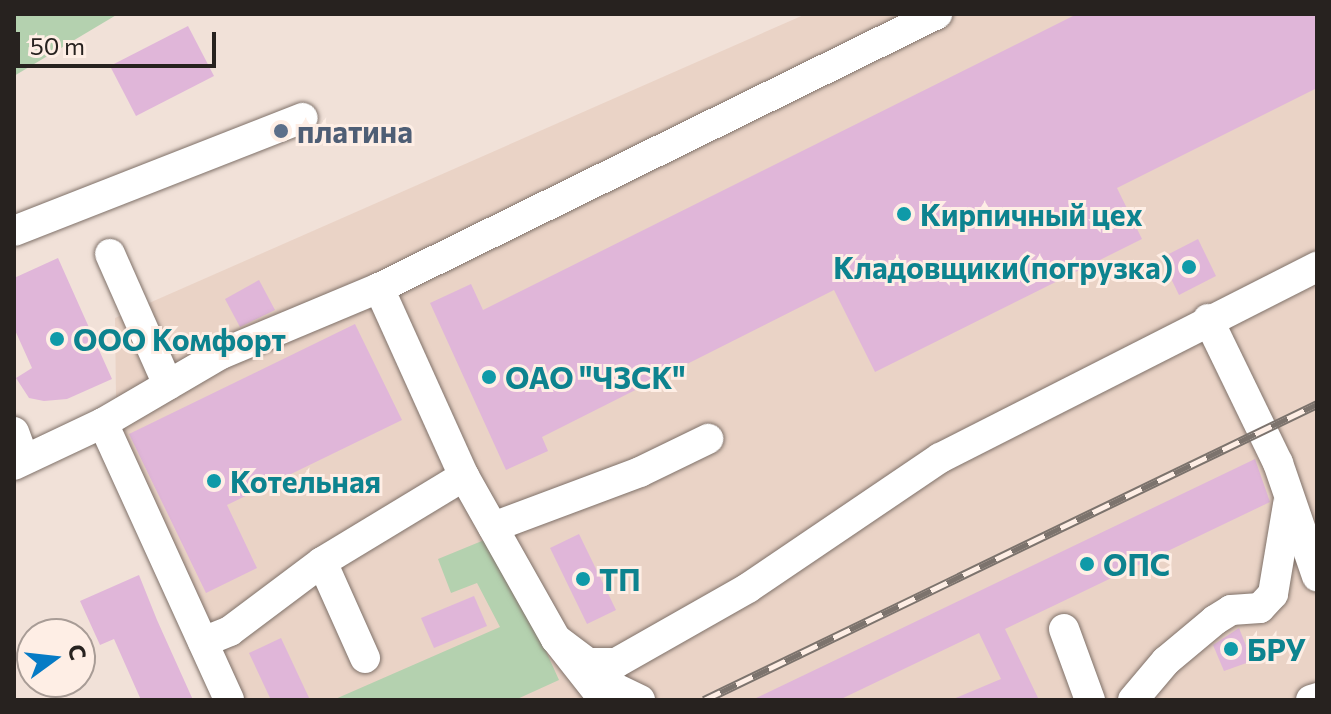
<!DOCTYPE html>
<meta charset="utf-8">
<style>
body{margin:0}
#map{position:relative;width:1331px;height:714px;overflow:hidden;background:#f1e1d8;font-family:Commissioner,sans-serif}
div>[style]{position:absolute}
.built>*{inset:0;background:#ead3c6}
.green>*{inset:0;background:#b4d1af}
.building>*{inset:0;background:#e0b6d9}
.roads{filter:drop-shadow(0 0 2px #7f7169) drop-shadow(0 0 2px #7f7169)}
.minor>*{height:30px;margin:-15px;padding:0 15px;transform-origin:15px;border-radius:15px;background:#fff}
.rail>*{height:9px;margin-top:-4.5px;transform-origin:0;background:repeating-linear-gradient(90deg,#feeee5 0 18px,#7c736d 0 36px);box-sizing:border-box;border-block:2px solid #7c736d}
.dots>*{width:22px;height:22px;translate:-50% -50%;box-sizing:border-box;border:4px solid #feeee5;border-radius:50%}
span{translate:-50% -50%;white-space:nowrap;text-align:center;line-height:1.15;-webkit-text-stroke:6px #feeee5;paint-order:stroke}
.service-label{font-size:30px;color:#4e5e75;font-weight:700}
.left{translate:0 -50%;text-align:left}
.culture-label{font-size:30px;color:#0d838f;font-weight:700}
.right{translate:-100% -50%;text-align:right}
.frame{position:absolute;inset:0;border:16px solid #27221f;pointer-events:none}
.north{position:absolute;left:16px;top:618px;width:80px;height:80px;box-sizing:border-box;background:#feeee5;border:2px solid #a89c96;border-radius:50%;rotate:75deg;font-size:22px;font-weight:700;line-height:32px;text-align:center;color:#27221f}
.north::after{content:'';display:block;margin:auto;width:28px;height:36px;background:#067bc5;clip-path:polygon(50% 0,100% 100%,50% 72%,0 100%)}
.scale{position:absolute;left:16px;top:32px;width:200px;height:36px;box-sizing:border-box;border:4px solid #27221f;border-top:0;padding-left:10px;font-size:24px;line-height:28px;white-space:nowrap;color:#27221f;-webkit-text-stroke:6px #feeee5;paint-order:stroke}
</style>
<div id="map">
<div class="built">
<i style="clip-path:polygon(806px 14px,1317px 14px,1317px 700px,216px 700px,117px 476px,115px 318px)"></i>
</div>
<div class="green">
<i style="clip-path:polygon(14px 14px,118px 14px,14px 76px)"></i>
<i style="clip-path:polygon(494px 536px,559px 680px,515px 700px,333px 700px,500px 627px,477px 583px,451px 593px,438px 559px)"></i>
</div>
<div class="building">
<i style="clip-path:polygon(1077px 14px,1317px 14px,1317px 88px,1117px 188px,1142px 239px,875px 372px,834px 290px,542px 437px,548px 451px,506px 470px,430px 303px,471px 284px,483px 310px)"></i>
<i style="clip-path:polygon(188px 26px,214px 76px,136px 116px,110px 66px)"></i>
<i style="clip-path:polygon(1198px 239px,1216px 276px,1179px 295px,1161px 258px)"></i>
<i style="clip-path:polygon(58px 258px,112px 379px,67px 399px,44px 401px,29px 398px,16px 378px,32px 368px,14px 328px,14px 278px)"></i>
<i style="clip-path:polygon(259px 280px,275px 310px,240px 327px,225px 299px)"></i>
<i style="clip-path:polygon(355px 324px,402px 420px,227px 505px,257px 568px,206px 593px,129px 434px)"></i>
<i style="clip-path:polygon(1255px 459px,1270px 502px,1005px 629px,1039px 700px,951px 700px,1001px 679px,979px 633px,839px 700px,752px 700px)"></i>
<i style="clip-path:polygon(579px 534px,616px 610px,587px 624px,550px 548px)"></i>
<i style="clip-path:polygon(139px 575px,157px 620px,193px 700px,141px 700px,114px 639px,100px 645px,80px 601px)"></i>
<i style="clip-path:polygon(474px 596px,487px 626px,434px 648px,421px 618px)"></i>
<i style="clip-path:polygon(1239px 628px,1252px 661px,1224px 671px,1213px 645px)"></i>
<i style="clip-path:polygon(281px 638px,310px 700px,271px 700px,249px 653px)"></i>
</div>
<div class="roads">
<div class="minor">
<i style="left:14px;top:231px;width:310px;rotate:-21.4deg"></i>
<i style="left:110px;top:254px;width:143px;rotate:66.1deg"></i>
<i style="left:379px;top:288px;width:206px;rotate:65.7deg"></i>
<i style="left:464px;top:476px;width:187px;rotate:60.6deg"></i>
<i style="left:556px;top:639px;width:78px;rotate:51.8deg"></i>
<i style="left:1208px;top:319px;width:160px;rotate:64.1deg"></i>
<i style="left:1278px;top:463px;width:120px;rotate:71deg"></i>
<i style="left:103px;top:423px;width:304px;rotate:65.5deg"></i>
<i style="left:14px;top:432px;width:29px;rotate:70deg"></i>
<i style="left:14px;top:465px;width:98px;rotate:-25.3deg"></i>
<i style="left:103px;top:423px;width:137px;rotate:-30.3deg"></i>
<i style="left:221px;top:354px;width:171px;rotate:-22.7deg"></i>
<i style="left:379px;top:288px;width:622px;rotate:-26.15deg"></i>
<i style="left:493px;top:527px;width:157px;rotate:-20.5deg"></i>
<i style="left:640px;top:472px;width:76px;rotate:-25.9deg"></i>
<i style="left:1064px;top:629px;width:76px;rotate:69.9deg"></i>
<i style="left:556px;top:639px;width:40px;rotate:37deg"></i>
<i style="left:588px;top:663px;width:28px"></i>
<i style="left:616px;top:663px;width:152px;rotate:-29.6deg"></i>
<i style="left:748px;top:588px;width:232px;rotate:-34.1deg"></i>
<i style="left:940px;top:458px;width:423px;rotate:-26.9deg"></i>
<i style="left:203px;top:642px;width:29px;rotate:-22deg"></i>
<i style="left:230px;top:631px;width:115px;rotate:-36.9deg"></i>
<i style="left:365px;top:658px;width:105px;rotate:-114.1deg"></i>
<i style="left:322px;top:562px;width:166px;rotate:-31.2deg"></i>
<i style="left:586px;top:674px;width:60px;rotate:25.7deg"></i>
<i style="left:1133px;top:700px;width:51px;rotate:-49.8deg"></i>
<i style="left:1166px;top:661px;width:64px;rotate:-39.9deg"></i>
<i style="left:1215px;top:620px;width:19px;rotate:-32deg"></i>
<i style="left:1231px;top:610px;width:29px;rotate:-4deg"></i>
<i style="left:1260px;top:608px;width:19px;rotate:-47deg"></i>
<i style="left:1273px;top:594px;width:91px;rotate:-80.5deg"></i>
<i style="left:1311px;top:700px;width:6px;rotate:-18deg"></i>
</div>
</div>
<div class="rail">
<i style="left:704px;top:700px;width:681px;rotate:-25.77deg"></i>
</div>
<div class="dots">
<i style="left:281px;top:131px;background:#5c6f8a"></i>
<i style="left:904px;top:214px;background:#0f9aa8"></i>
<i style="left:1189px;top:267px;background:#0f9aa8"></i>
<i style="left:57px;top:339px;background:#0f9aa8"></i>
<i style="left:489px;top:377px;background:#0f9aa8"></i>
<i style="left:214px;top:481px;background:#0f9aa8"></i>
<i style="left:1087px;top:564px;background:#0f9aa8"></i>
<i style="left:583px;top:579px;background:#0f9aa8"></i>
<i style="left:1231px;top:649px;background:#0f9aa8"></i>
</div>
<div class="service-label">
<span class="left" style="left:297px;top:131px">платина</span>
</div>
<div class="culture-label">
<span class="left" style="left:920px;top:214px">Кирпичный цех</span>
<span class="right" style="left:1173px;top:267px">Кладовщики(погрузка)</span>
<span class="left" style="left:73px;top:339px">ООО Комфорт</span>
<span class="left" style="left:505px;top:377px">ОАО "ЧЗСК"</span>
<span class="left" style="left:230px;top:481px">Котельная</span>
<span class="left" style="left:1103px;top:564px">ОПС</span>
<span class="left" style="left:599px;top:579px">ТП</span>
<span class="left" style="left:1247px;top:649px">БРУ</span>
</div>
<div class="frame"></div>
<div class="north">С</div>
<div class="scale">50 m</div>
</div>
